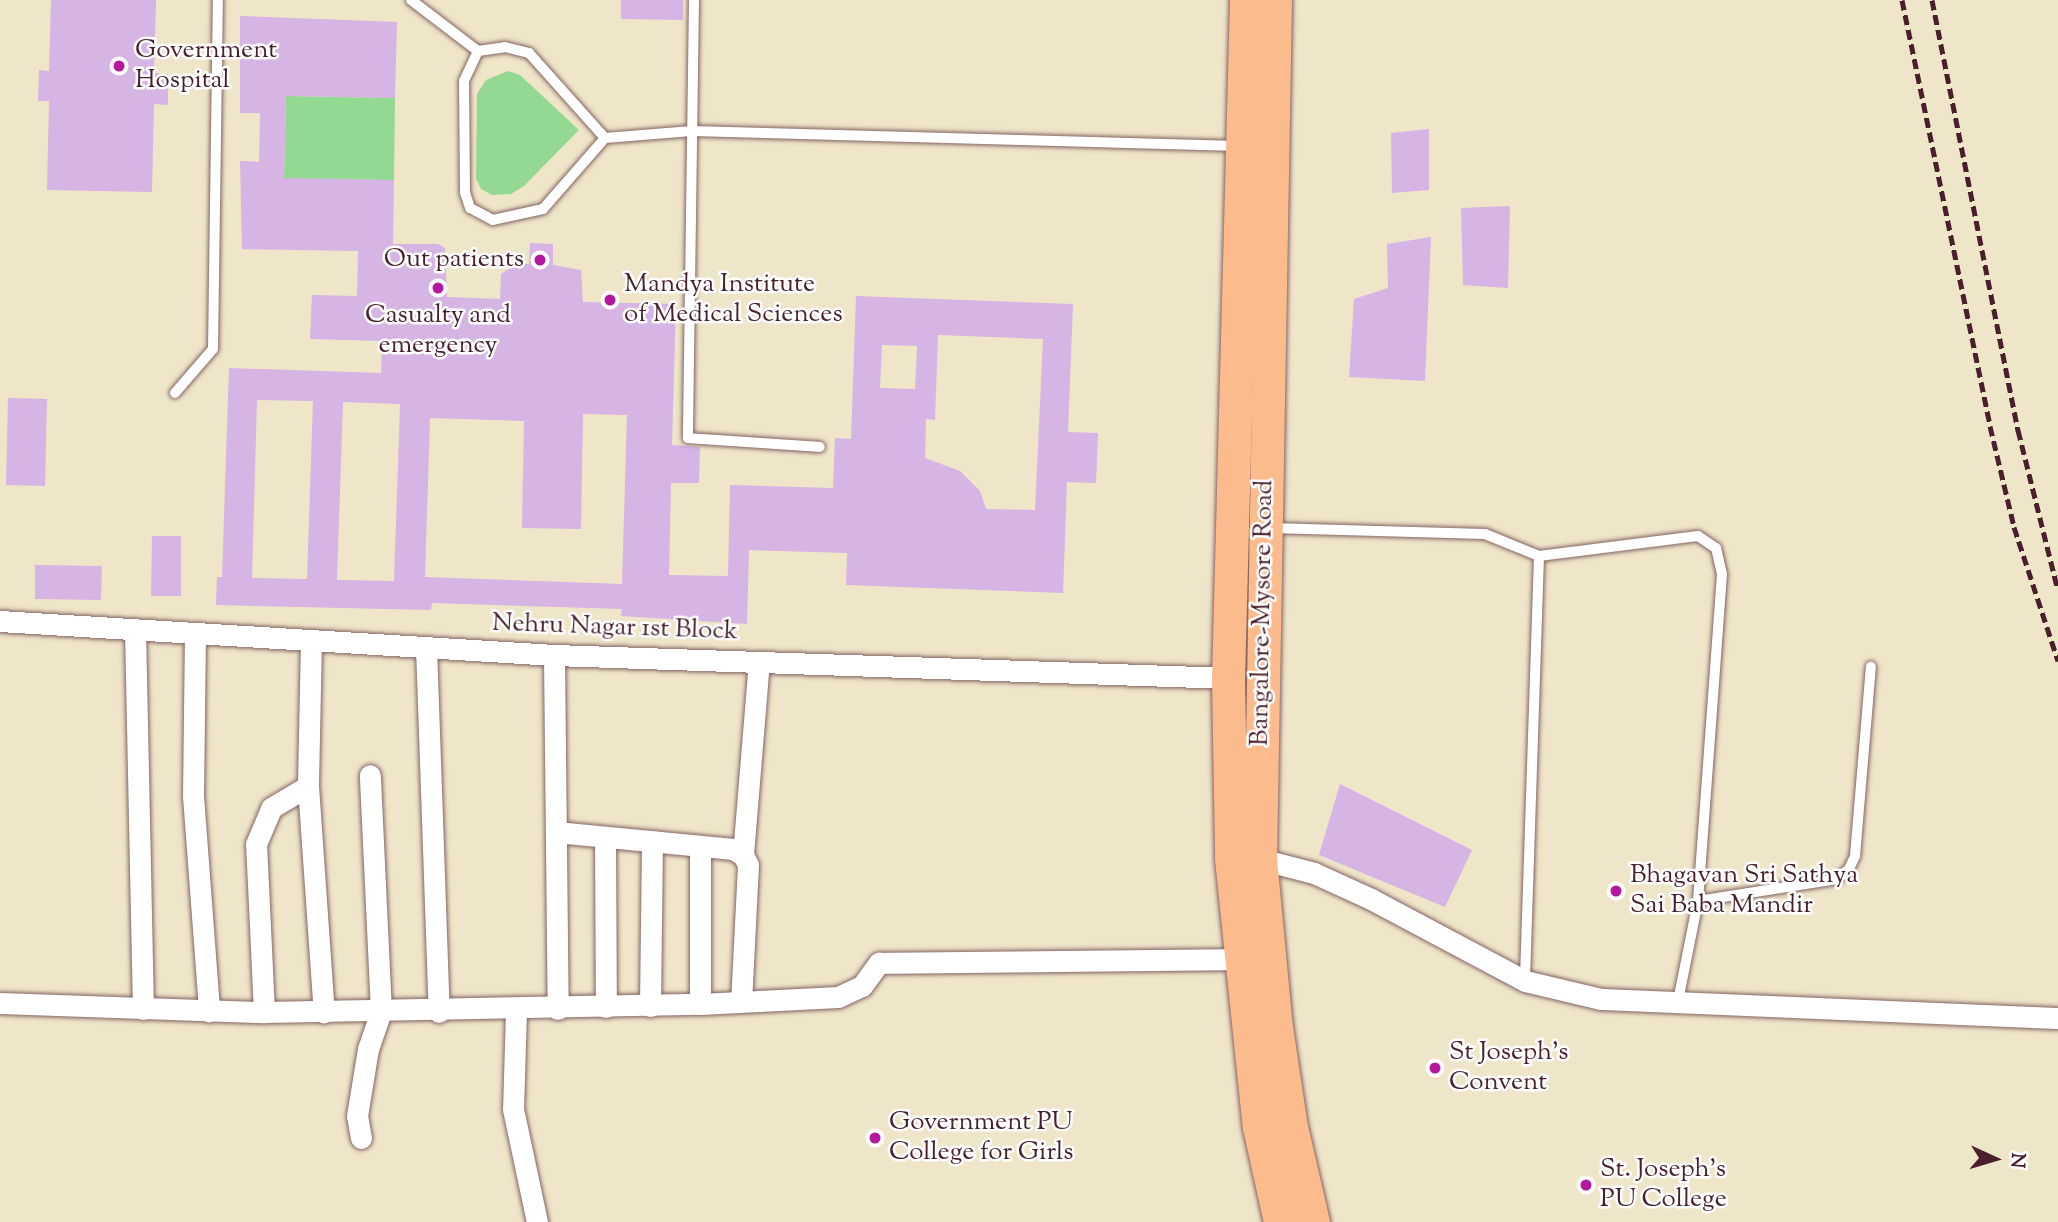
<!DOCTYPE html>
<meta charset="utf-8">
<style>
body{margin:0}
#map{position:relative;width:2058px;height:1222px;overflow:hidden;background:#efe5c9;font-family:"Sorts Mill Goudy",serif}
div>[style]{position:absolute}
.green>*{inset:0;background:#94d991}
.building>*{inset:0;background:#d6b4e3}
.roads{filter:drop-shadow(0 0 2px #846462) drop-shadow(0 0 2px #846462)}
.lane>*{height:10px;margin:-5px;padding:0 5px;transform-origin:5px;border-radius:5px;background:#fff}
.street>*{height:21px;margin:-10.5px;padding:0 10.5px;transform-origin:10.5px;border-radius:10.5px;background:#fff}
.primary>*{height:33px;margin:-16.5px;padding:0 16.5px;transform-origin:16.5px;border-radius:16.5px;background:#fbbb8d}
.rail>*{height:5px;margin-top:-2.5px;transform-origin:0;background:repeating-linear-gradient(90deg,#4a1f2b 0 10px,transparent 0 15px)}
.dots>*{width:19px;height:19px;translate:-50% -50%;box-sizing:border-box;border:4px solid #fff;border-radius:50%}
span{translate:-50% -50%;white-space:nowrap;text-align:center;line-height:1.15;-webkit-text-stroke:5px #fff;paint-order:stroke}
.poi-label{font-size:26px;color:#4a1f2b}
.left{translate:0 -50%;text-align:left}
.right{translate:-100% -50%;text-align:right}
.street-label{font-size:26px;color:#4a1f2b}
.north{position:absolute;left:1960px;top:1124px;width:70px;height:70px;-webkit-text-stroke:5px #fff;paint-order:stroke;rotate:94deg;font-size:19px;font-weight:700;line-height:28px;text-align:center;color:#4a1f2b}
.north::after{content:'';display:block;margin:auto;width:24px;height:32px;background:#4a1f2b;clip-path:polygon(50% 0,100% 100%,50% 72%,0 100%)}
</style>
<div id="map">
<div class="green">
<i style="clip-path:polygon(508px 71px,520px 75px,579px 130px,524px 186px,511px 194px,492px 195px,481px 189px,476px 179px,477px 94px,486px 80px)"></i>
<i style="clip-path:polygon(286px 96px,395px 98px,394px 180px,284px 179px)"></i>
</div>
<div class="building">
<i style="clip-path:polygon(51px 0,156px 0,154px 73px,168px 74px,168px 105px,154px 104px,152px 192px,47px 190px,49px 101px,38px 101px,39px 70px,49px 71px)"></i>
<i style="clip-path:polygon(621px 0,683px 0,683px 20px,621px 19px)"></i>
<i style="clip-path:polygon(evenodd,240px 16px,397px 22px,395px 98px,286px 96px,284px 178px,394px 180px,393px 244px,438px 244px,445px 248px,447px 297px,500px 299px,501px 274px,516px 264px,529px 264px,530px 243px,553px 244px,553px 265px,581px 270px,583px 302px,676px 304px,672px 445px,700px 447px,699px 483px,671px 483px,669px 575px,728px 576px,730px 485px,833px 488px,835px 438px,851px 439px,856px 296px,1073px 304px,1068px 432px,1098px 433px,1096px 483px,1067px 482px,1063px 593px,846px 585px,847px 553px,749px 550px,747px 624px,621px 616px,622px 609px,432px 603px,431px 610px,216px 605px,217px 577px,222px 577px,229px 368px,381px 373px,382px 341px,310px 339px,312px 295px,357px 296px,358px 251px,242px 249px,240px 161px,259px 162px,260px 113px,240px 113px,240px 16px,938px 335px,1043px 339px,1035px 510px,986px 509px,980px 491px,960px 471px,925px 458px,926px 419px,935px 420px,938px 335px,240px 16px,882px 345px,917px 346px,915px 389px,880px 388px,882px 345px,240px 16px,257px 400px,313px 401px,307px 579px,252px 578px,257px 400px,240px 16px,343px 402px,400px 404px,394px 581px,337px 580px,343px 402px,240px 16px,583px 414px,627px 415px,622px 584px,425px 577px,430px 418px,524px 421px,522px 528px,581px 529px,583px 414px)"></i>
<i style="clip-path:polygon(1429px 129px,1429px 190px,1392px 193px,1391px 133px)"></i>
<i style="clip-path:polygon(1510px 206px,1508px 288px,1463px 285px,1461px 208px)"></i>
<i style="clip-path:polygon(1431px 237px,1425px 381px,1349px 377px,1354px 299px,1388px 288px,1387px 244px)"></i>
<i style="clip-path:polygon(8px 398px,47px 399px,45px 486px,6px 485px)"></i>
<i style="clip-path:polygon(152px 536px,181px 536px,181px 596px,151px 596px)"></i>
<i style="clip-path:polygon(35px 565px,102px 566px,101px 600px,35px 599px)"></i>
<i style="clip-path:polygon(1340px 784px,1472px 850px,1445px 907px,1319px 855px)"></i>
</div>
<div class="roads">
<div class="lane">
<i style="left:411px;top:0;width:84px;rotate:37.3deg"></i>
<i style="left:694px;top:0;width:438px;rotate:90.8deg"></i>
<i style="left:688px;top:438px;width:132px;rotate:3.9deg"></i>
<i style="left:605px;top:138px;width:94px;rotate:131.1deg"></i>
<i style="left:543px;top:209px;width:51px;rotate:167.6deg"></i>
<i style="left:493px;top:220px;width:26px;rotate:-152deg"></i>
<i style="left:470px;top:208px;width:16px;rotate:-108deg"></i>
<i style="left:465px;top:193px;width:112px;rotate:-90.5deg"></i>
<i style="left:464px;top:81px;width:33px;rotate:-65deg"></i>
<i style="left:478px;top:51px;width:27px;rotate:-8deg"></i>
<i style="left:505px;top:47px;width:25px;rotate:14deg"></i>
<i style="left:529px;top:53px;width:114px;rotate:48.2deg"></i>
<i style="left:605px;top:138px;width:87px;rotate:-4.6deg"></i>
<i style="left:692px;top:131px;width:547px;rotate:1.57deg"></i>
<i style="left:175px;top:393px;width:58px;rotate:-49.2deg"></i>
<i style="left:213px;top:349px;width:349px;rotate:-89.2deg"></i>
<i style="left:1270px;top:528px;width:215px;rotate:1.6deg"></i>
<i style="left:1485px;top:534px;width:58px;rotate:22.2deg"></i>
<i style="left:1539px;top:556px;width:425px;rotate:91.9deg"></i>
<i style="left:1539px;top:556px;width:160px;rotate:-7.2deg"></i>
<i style="left:1698px;top:536px;width:22px;rotate:34deg"></i>
<i style="left:1716px;top:548px;width:27px;rotate:77deg"></i>
<i style="left:1722px;top:574px;width:328px;rotate:94.2deg"></i>
<i style="left:1698px;top:901px;width:102px;rotate:101.3deg"></i>
<i style="left:1698px;top:901px;width:141px;rotate:-9deg"></i>
<i style="left:1837px;top:879px;width:16px;rotate:-40deg"></i>
<i style="left:1849px;top:869px;width:14px;rotate:-65deg"></i>
<i style="left:1855px;top:856px;width:190px;rotate:-85.2deg"></i>
</div>
<div class="street">
<i style="left:0;top:621px;width:555px;rotate:3.51deg"></i>
<i style="left:554px;top:655px;width:674px;rotate:1.95deg"></i>
<i style="left:135px;top:629px;width:380px;rotate:88.8deg"></i>
<i style="left:195px;top:633px;width:163px;rotate:90.7deg"></i>
<i style="left:193px;top:796px;width:216px;rotate:85.7deg"></i>
<i style="left:311px;top:640px;width:146px;rotate:91.2deg"></i>
<i style="left:308px;top:786px;width:227px;rotate:86deg"></i>
<i style="left:426px;top:647px;width:365px;rotate:88deg"></i>
<i style="left:554px;top:655px;width:354px;rotate:89.4deg"></i>
<i style="left:556px;top:832px;width:178px;rotate:5.5deg"></i>
<i style="left:733px;top:849px;width:12px;rotate:31deg"></i>
<i style="left:743px;top:855px;width:11px;rotate:63deg"></i>
<i style="left:748px;top:865px;width:137px;rotate:92.9deg"></i>
<i style="left:605px;top:837px;width:170px;rotate:89.7deg"></i>
<i style="left:700px;top:846px;width:158px;rotate:90deg"></i>
<i style="left:743px;top:855px;width:194px;rotate:-85.3deg"></i>
<i style="left:1260px;top:859px;width:56px;rotate:14.5deg"></i>
<i style="left:1314px;top:873px;width:63px;rotate:24.5deg"></i>
<i style="left:1371px;top:899px;width:174px;rotate:28deg"></i>
<i style="left:1525px;top:981px;width:78px;rotate:13.3deg"></i>
<i style="left:1601px;top:999px;width:457px;rotate:2.4deg"></i>
<i style="left:0;top:1003px;width:264px;rotate:2deg"></i>
<i style="left:264px;top:1012px;width:436px;rotate:-1.1deg"></i>
<i style="left:700px;top:1004px;width:138px;rotate:-2.9deg"></i>
<i style="left:838px;top:997px;width:26px;rotate:-25deg"></i>
<i style="left:862px;top:986px;width:29px;rotate:-54deg"></i>
<i style="left:879px;top:963px;width:360px;rotate:-0.6deg"></i>
<i style="left:650px;top:1006px;width:165px;rotate:-89.3deg"></i>
<i style="left:516px;top:1010px;width:99px;rotate:91.7deg"></i>
<i style="left:513px;top:1109px;width:116px;rotate:78deg"></i>
<i style="left:264px;top:1012px;width:168px;rotate:-92.7deg"></i>
<i style="left:256px;top:844px;width:39px;rotate:-67deg"></i>
<i style="left:271px;top:808px;width:43px;rotate:-30.7deg"></i>
<i style="left:361px;top:1138px;width:22px;rotate:-100deg"></i>
<i style="left:357px;top:1116px;width:68px;rotate:-80.7deg"></i>
<i style="left:368px;top:1049px;width:39px;rotate:-71deg"></i>
<i style="left:381px;top:1012px;width:237px;rotate:-92.7deg"></i>
</div>
<div class="primary">
<i style="left:1246px;top:0;width:678px;rotate:91.52deg"></i>
<i style="left:1228px;top:678px;width:180px;rotate:89deg"></i>
<i style="left:1231px;top:858px;width:270px;rotate:84.1deg"></i>
<i style="left:1259px;top:1127px;width:97px;rotate:77.5deg"></i>
<i style="left:1275px;top:0;width:859px;rotate:91deg"></i>
<i style="left:1260px;top:859px;width:169px;rotate:84.6deg"></i>
<i style="left:1276px;top:1027px;width:101px;rotate:81.5deg"></i>
<i style="left:1291px;top:1127px;width:98px;rotate:77deg"></i>
</div>
</div>
<div class="rail">
<i style="left:1902px;top:0;width:435px;rotate:78.3deg"></i>
<i style="left:1990px;top:426px;width:104px;rotate:76.6deg"></i>
<i style="left:2014px;top:527px;width:141px;rotate:71.8deg"></i>
<i style="left:1932px;top:0;width:439px;rotate:78.7deg"></i>
<i style="left:2018px;top:430px;width:165px;rotate:76deg"></i>
</div>
<div class="dots">
<i style="left:119px;top:66px;background:#b5179e"></i>
<i style="left:540px;top:260px;background:#b5179e"></i>
<i style="left:438px;top:288px;background:#b5179e"></i>
<i style="left:610px;top:300px;background:#b5179e"></i>
<i style="left:1616px;top:891px;background:#b5179e"></i>
<i style="left:1435px;top:1068px;background:#b5179e"></i>
<i style="left:875px;top:1138px;background:#b5179e"></i>
<i style="left:1586px;top:1185px;background:#b5179e"></i>
</div>
<div class="poi-label">
<span class="left" style="left:135px;top:66px">Government<br>Hospital</span>
<span class="right" style="left:524px;top:260px">Out patients</span>
<span class="left" style="left:624px;top:300px">Mandya Institute<br>of Medical Sciences</span>
<span style="left:438px;top:331px">Casualty and<br>emergency</span>
<span class="left" style="left:1630px;top:891px">Bhagavan Sri Sathya<br>Sai Baba Mandir</span>
<span class="left" style="left:1449px;top:1068px">St Joseph's<br>Convent</span>
<span class="left" style="left:889px;top:1138px">Government PU<br>College for Girls</span>
<span class="left" style="left:1600px;top:1185px">St. Joseph’s<br>PU College</span>
</div>
<div class="street-label">
<span style="left:1263px;top:613px;rotate:-89deg">Bangalore-Mysore Road</span>
<span style="left:615px;top:628px;rotate:2deg">Nehru Nagar 1st Block</span>
</div>
<div class="north">N</div>
</div>
